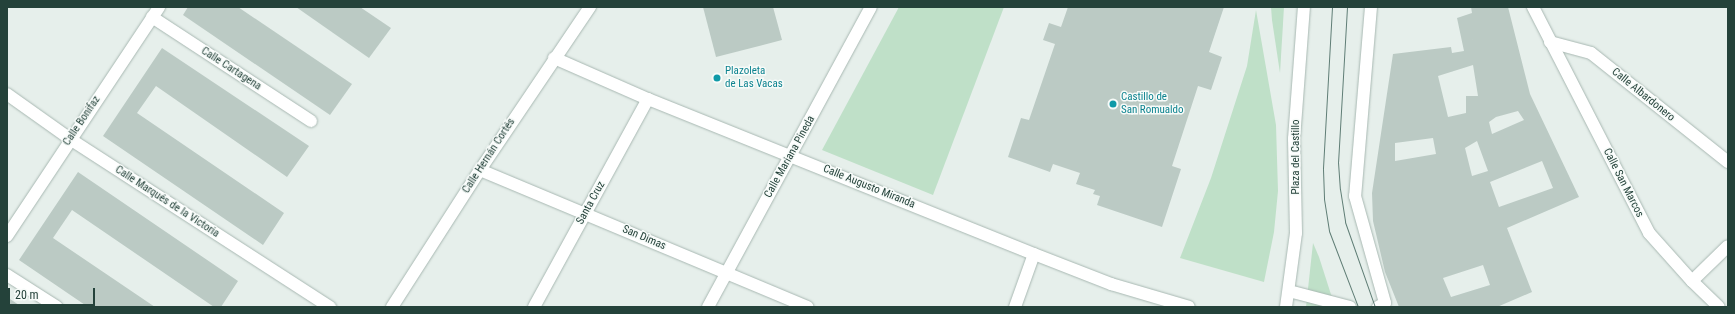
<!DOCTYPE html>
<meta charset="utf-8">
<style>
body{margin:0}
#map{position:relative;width:1735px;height:314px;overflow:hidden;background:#e6efeb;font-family:"Roboto Condensed",sans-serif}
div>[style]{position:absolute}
.green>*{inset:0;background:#bfe0c8}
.building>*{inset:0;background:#bbcac4}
.roads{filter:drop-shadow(0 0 1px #a8b8b2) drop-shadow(0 0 1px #a8b8b2)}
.minor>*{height:12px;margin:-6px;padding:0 6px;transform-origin:6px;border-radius:6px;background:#fff}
.tram>*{height:1px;margin:-0.5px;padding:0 0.5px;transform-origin:0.5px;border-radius:0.5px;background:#5f7d75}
.dots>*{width:11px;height:11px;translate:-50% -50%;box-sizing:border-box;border:2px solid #f7fbf9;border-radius:50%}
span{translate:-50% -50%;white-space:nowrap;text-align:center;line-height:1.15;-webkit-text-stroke:3px #f7fbf9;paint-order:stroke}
.street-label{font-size:11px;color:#24423a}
.culture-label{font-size:11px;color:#0d838f}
.left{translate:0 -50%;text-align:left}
.frame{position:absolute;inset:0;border:8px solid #24423a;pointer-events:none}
.scale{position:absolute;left:8px;top:288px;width:87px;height:18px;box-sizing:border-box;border:2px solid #24423a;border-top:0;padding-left:5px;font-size:12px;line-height:14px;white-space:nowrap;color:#24423a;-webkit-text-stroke:3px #f7fbf9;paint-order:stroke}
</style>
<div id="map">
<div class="green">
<i style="clip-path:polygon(899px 7px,1004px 7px,933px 195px,822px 150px)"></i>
<i style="clip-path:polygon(1271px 7px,1284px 7px,1280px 73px,1272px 20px)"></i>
<i style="clip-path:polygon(1256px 10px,1276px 125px,1278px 191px,1274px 232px,1264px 282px,1180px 258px,1211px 178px,1247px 66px)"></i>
<i style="clip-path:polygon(1313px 243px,1319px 257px,1335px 307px,1306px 307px)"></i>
</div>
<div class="building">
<i style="clip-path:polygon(188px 7px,238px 7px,352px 84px,330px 115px,183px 15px)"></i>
<i style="clip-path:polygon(296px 7px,360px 7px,391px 28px,369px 58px)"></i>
<i style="clip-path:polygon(703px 7px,773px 7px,782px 40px,716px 57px)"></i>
<i style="clip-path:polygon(1068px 7px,1224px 7px,1209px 52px,1222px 57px,1211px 90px,1198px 86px,1172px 166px,1181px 169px,1162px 227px,1097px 205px,1100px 196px,1093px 194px,1095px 190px,1076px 184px,1080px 173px,1053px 164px,1050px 172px,1008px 157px,1021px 118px,1029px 120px,1055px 44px,1043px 40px,1049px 23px,1061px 27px)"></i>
<i style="clip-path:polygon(evenodd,1471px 7px,1508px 7px,1530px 94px,1579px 197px,1507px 228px,1532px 292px,1497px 307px,1399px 307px,1385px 272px,1373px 221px,1372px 193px,1393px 54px,1451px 47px,1452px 53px,1464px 51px,1457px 18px,1472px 13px,1471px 7px,1473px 65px,1478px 96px,1466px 96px,1466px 113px,1448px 117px,1438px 76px,1473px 65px,1471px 7px,1518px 111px,1524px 120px,1492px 134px,1489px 122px,1496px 117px,1518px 111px,1471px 7px,1433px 138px,1436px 154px,1395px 161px,1395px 143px,1433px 138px,1471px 7px,1477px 141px,1488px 171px,1472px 176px,1465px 148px,1477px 141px,1471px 7px,1542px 161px,1553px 188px,1499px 207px,1490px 182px,1542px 161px,1471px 7px,1483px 265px,1490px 285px,1451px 297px,1443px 278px,1483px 265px)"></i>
<i style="clip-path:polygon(162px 48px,309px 146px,287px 177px,156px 86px,137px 113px,284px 213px,263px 245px,103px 136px)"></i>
<i style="clip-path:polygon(78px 172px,238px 281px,221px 307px,214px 307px,72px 210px,53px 238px,155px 307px,88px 307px,19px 260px)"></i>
<i style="clip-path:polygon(7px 297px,22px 307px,7px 307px)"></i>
</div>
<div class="roads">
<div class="minor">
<i style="left:1371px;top:7px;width:190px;rotate:94.8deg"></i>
<i style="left:1355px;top:196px;width:111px;rotate:74.3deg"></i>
<i style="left:1385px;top:303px;width:8px;rotate:150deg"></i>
<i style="left:1533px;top:7px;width:254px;rotate:62.8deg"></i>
<i style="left:1649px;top:233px;width:64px;rotate:48.1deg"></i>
<i style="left:1692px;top:281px;width:37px;rotate:44deg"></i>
<i style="left:152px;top:17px;width:190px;rotate:33.2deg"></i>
<i style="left:1550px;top:42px;width:42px;rotate:15deg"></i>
<i style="left:1591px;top:53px;width:175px;rotate:38.5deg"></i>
<i style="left:554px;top:58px;width:103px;rotate:23.6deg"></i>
<i style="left:648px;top:99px;width:416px;rotate:21.9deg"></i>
<i style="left:1034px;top:254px;width:83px;rotate:21.3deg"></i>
<i style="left:1111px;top:284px;width:81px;rotate:16.4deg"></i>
<i style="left:7px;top:94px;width:77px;rotate:35.5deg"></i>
<i style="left:70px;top:139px;width:310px;rotate:32.9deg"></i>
<i style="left:480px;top:170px;width:355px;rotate:22.7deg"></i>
<i style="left:7px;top:236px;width:275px;rotate:-56.4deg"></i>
<i style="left:7px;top:275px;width:59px;rotate:32.6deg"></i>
<i style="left:1692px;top:281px;width:50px;rotate:-44.2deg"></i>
<i style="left:1289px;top:291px;width:63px;rotate:14.7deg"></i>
<i style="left:392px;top:307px;width:163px;rotate:-57.3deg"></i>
<i style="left:480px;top:170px;width:197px;rotate:-56deg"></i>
<i style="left:534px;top:307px;width:237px;rotate:-61.3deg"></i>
<i style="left:708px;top:307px;width:341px;rotate:-61.5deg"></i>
<i style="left:1015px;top:307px;width:56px;rotate:-70.3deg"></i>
<i style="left:1286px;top:307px;width:75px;rotate:-82.3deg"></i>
<i style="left:1296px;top:233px;width:94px;rotate:-91.2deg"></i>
<i style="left:1294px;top:139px;width:132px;rotate:-85.7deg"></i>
</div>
</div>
<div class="tram">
<i style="left:1332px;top:7px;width:162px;rotate:93.2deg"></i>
<i style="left:1323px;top:169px;width:30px;rotate:88deg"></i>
<i style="left:1324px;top:199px;width:32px;rotate:81deg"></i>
<i style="left:1329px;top:231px;width:81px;rotate:69.1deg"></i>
<i style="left:1347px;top:7px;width:155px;rotate:93.3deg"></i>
<i style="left:1338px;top:162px;width:27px;rotate:86deg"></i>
<i style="left:1340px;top:189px;width:33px;rotate:81deg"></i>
<i style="left:1345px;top:222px;width:90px;rotate:70.6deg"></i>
</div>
<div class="dots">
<i style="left:717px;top:78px;background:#0f9aa8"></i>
<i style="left:1113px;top:104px;background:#0f9aa8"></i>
</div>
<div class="street-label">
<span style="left:231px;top:69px;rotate:33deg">Calle Cartagena</span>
<span style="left:1643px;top:95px;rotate:39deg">Calle Albardonero</span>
<span style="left:82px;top:121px;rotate:-56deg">Calle Bonifaz</span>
<span style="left:489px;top:156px;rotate:-57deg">Calle Hernán Cortés</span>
<span style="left:790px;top:157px;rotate:-61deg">Calle Mariana Pineda</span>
<span style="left:1296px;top:157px;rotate:-90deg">Plaza del Castillo</span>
<span style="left:1623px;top:183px;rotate:63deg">Calle San Marcos</span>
<span style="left:869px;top:187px;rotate:22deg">Calle Augusto Miranda</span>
<span style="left:167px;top:202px;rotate:33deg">Calle Marqués de la Victoria</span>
<span style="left:591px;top:203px;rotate:-61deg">Santa Cruz</span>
<span style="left:644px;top:238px;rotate:23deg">San Dimas</span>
</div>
<div class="culture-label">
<span class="left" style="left:725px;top:78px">Plazoleta<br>de Las Vacas</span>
<span class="left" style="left:1121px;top:104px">Castillo de<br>San Romualdo</span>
</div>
<div class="frame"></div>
<div class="scale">20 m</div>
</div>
